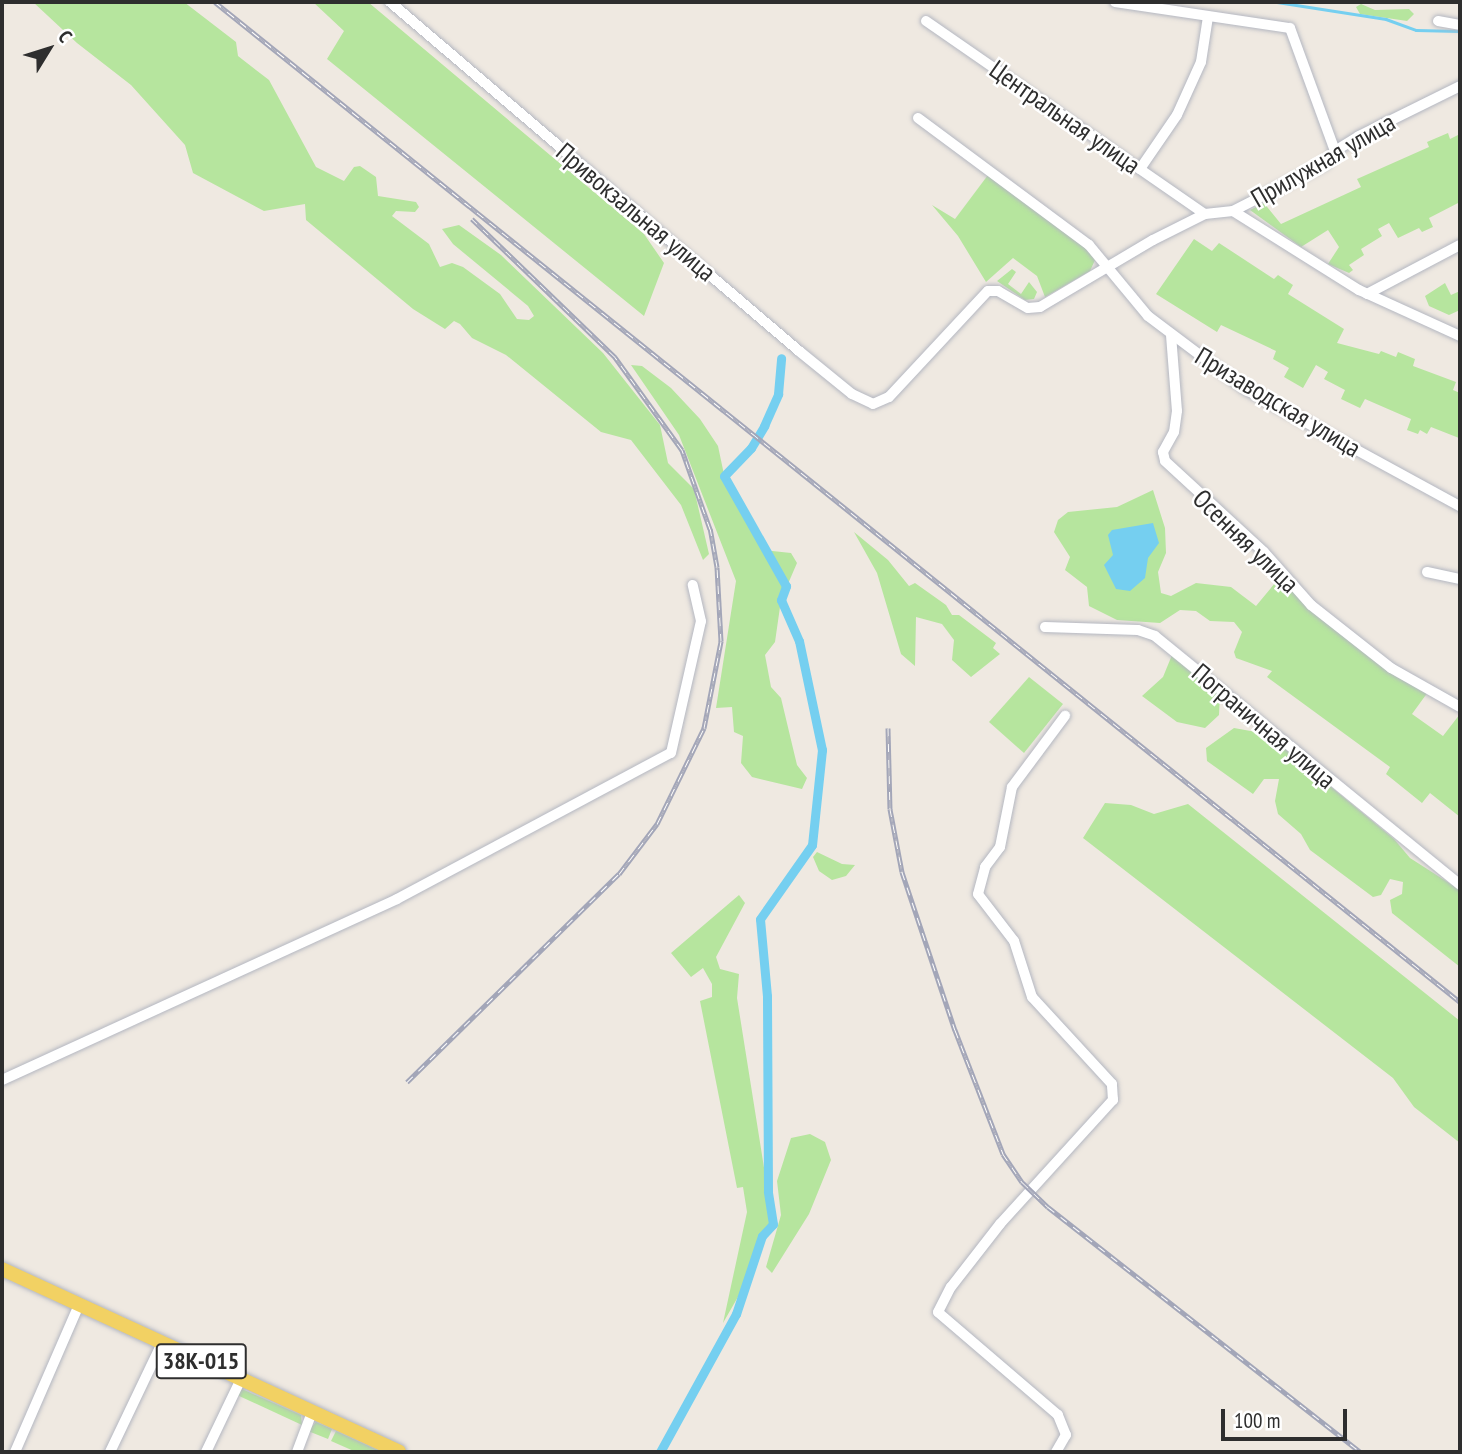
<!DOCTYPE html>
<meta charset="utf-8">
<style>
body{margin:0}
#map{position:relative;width:1462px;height:1454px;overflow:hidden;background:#efe9e1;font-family:"PT Sans Narrow",sans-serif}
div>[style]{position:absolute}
.green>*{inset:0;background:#b6e59e}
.water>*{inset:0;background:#75cff0}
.stream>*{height:2.5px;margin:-1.25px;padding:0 1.25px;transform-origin:1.25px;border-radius:1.25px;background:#75cff0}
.canal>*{height:9px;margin:-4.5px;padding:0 4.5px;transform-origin:4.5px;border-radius:4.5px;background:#75cff0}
.roads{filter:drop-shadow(0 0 2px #b4b7c1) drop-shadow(0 0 2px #b4b7c1)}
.street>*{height:10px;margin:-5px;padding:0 5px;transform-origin:5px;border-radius:5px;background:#fff}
.primary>*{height:14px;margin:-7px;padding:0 7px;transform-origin:7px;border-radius:7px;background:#f2d163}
.rail>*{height:5px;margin-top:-2.5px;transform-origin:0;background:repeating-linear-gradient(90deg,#fff 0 8px,#a3a6b8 0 16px);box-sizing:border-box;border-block:2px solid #a3a6b8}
span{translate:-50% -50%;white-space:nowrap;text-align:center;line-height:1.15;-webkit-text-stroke:5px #fff;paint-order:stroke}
.shield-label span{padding:2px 5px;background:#fff;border:2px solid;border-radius:5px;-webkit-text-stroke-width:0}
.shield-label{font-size:24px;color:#2e2e2e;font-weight:700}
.street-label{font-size:26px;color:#2e2e2e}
.frame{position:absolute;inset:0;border:4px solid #2e2e2e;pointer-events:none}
.north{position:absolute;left:14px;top:14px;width:70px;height:70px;-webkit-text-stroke:5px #fff;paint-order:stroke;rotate:52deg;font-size:19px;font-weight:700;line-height:28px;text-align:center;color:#2e2e2e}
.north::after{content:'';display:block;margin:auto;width:24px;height:32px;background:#2e2e2e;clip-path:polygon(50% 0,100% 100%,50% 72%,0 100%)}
.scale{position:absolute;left:1221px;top:1409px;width:126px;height:32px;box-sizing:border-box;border:4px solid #2e2e2e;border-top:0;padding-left:9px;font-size:21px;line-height:24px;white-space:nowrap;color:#2e2e2e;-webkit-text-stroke:5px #fff;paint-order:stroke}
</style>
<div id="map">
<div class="green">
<i style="clip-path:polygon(33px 2px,184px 2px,236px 42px,238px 56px,269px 80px,316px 167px,344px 181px,354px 167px,360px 166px,376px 177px,378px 196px,416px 202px,419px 207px,415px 212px,396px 211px,392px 216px,429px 244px,440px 267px,452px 263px,463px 267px,500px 294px,517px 319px,529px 320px,534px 316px,528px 306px,453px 244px,442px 229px,459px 225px,501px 255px,603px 353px,660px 425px,668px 463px,694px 489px,709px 554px,703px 560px,681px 505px,631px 440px,601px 432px,506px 355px,472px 338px,460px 324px,454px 321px,445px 329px,413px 309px,306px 220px,305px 204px,264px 211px,193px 173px,185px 145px,131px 85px,77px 43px)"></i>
<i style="clip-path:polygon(313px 2px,368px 2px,644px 234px,664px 263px,644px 316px,327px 59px,344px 31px)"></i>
<i style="clip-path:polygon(1361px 4px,1375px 10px,1409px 9px,1414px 14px,1407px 21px,1360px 14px,1356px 7px)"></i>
<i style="clip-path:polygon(1448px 133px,1450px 139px,1460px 134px,1460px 202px,1429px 218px,1433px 227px,1422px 232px,1419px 228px,1398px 238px,1389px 223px,1378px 229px,1382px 236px,1361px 249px,1364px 255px,1349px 265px,1353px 270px,1349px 273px,1328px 264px,1339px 247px,1328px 230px,1301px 247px,1250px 210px,1264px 203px,1281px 224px,1361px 187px,1357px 179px,1429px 147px,1427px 142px)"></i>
<i style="clip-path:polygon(988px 175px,1087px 249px,1095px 260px,1090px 271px,1045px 297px,1037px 276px,1013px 258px,986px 282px,958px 236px,932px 205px,955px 219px)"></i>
<i style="clip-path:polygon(1194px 239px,1212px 251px,1219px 243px,1274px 279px,1278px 275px,1293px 285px,1288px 294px,1344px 329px,1337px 343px,1379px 354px,1381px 351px,1396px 357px,1398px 352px,1415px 359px,1413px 366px,1456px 382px,1453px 390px,1460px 393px,1459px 438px,1431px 427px,1427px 434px,1420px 430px,1418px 434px,1407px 430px,1411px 419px,1365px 399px,1360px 408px,1341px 399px,1345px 390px,1324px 379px,1328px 372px,1316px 365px,1303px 388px,1284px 377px,1289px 368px,1273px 359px,1276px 351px,1221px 325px,1217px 332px,1156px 294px)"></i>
<i style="clip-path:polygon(1012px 269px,1016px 272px,1008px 284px,1021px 294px,1029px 282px,1037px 292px,1034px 299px,1025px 300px,997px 281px)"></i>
<i style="clip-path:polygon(1445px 283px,1451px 295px,1460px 291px,1460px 310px,1449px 315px,1429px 306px,1425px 296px)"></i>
<i style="clip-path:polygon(631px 365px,642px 366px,671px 388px,700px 419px,718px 446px,726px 484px,763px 550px,791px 553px,797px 563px,781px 600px,775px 642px,765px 655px,771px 687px,781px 698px,797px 765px,807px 778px,802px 789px,752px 777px,741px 763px,743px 736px,734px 732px,732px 707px,716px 708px,736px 581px,679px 435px)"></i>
<i style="clip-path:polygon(1153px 490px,1165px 528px,1166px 553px,1158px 572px,1161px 593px,1171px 596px,1196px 583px,1231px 587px,1256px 606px,1280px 577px,1395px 676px,1428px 692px,1412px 714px,1443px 736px,1460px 714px,1460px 817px,1430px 793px,1422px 803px,1386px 774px,1390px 767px,1267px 677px,1272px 671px,1236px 658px,1234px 652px,1242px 632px,1234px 622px,1210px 621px,1196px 611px,1180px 610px,1160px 623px,1117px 620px,1089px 606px,1087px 587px,1065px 570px,1070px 557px,1054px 532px,1058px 520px,1068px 512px,1117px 507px)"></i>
<i style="clip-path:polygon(854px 532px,888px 560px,909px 586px,915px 583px,946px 605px,952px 615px,959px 615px,996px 643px,993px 648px,1000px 654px,971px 677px,952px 660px,954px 640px,942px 624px,916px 617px,915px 666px,901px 654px,877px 573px)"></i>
<i style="clip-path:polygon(1172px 655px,1220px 694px,1219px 715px,1205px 728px,1177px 722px,1142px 696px,1163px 677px)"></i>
<i style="clip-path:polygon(1029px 677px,1063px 704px,1024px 753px,989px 722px)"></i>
<i style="clip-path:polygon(1234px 728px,1267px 734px,1394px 839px,1410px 858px,1460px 890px,1460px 967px,1392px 913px,1390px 900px,1402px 894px,1403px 882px,1390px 879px,1381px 895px,1373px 897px,1310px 850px,1301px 834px,1278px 814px,1275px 801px,1279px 779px,1264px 779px,1253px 794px,1207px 761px,1206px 748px)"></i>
<i style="clip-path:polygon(1105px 803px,1131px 805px,1154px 814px,1188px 804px,1460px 1021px,1460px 1143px,1414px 1107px,1393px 1078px,1083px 838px)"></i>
<i style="clip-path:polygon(817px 852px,842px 864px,855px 865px,846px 876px,832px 880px,819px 871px,813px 857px)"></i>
<i style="clip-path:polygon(739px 895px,745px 903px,716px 957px,720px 969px,739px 974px,737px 998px,773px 1224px,762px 1236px,754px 1269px,723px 1323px,747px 1212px,743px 1187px,737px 1188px,700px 1001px,712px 997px,712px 984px,703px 968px,691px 977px,671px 953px)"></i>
<i style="clip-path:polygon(810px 1134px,825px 1142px,831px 1160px,809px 1214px,772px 1273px,766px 1267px,781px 1215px,777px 1181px,791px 1138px)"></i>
<i style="clip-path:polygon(242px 1389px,301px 1415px,302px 1425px,237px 1395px)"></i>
<i style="clip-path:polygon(316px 1422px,332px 1429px,328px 1439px,308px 1431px)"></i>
<i style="clip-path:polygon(336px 1431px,382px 1452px,356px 1452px,331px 1441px)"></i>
</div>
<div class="water">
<i style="clip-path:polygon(1153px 523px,1159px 543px,1148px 558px,1145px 578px,1130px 591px,1116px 589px,1104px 565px,1113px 555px,1108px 535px,1112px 530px)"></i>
</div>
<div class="stream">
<i style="left:1277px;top:2px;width:110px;rotate:8.9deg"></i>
<i style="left:1386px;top:19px;width:32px;rotate:20deg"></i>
<i style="left:1416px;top:30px;width:44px;rotate:1.3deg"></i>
</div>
<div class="canal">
<i style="left:660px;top:1452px;width:158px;rotate:-61.2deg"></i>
<i style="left:736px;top:1314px;width:82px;rotate:-71.6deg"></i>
<i style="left:762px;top:1236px;width:16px;rotate:-47deg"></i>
<i style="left:773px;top:1224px;width:33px;rotate:-99deg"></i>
<i style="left:768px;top:1191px;width:195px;rotate:-90.3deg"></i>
<i style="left:767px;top:996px;width:77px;rotate:-95.2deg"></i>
<i style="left:760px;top:919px;width:90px;rotate:-54.9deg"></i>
<i style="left:812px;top:845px;width:96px;rotate:-84deg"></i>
<i style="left:822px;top:750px;width:111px;rotate:-101.9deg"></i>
<i style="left:799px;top:641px;width:45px;rotate:-113.7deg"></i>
<i style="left:781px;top:600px;width:15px;rotate:-70deg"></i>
<i style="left:786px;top:586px;width:126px;rotate:-119.4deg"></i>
<i style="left:724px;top:476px;width:39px;rotate:-46deg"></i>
<i style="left:751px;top:448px;width:26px;rotate:-59deg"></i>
<i style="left:764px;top:426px;width:35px;rotate:-66deg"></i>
<i style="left:778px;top:394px;width:36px;rotate:-85deg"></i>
</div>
<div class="roads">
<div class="street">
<i style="left:390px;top:2px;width:538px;rotate:40.47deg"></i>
<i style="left:799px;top:351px;width:68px;rotate:39.1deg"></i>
<i style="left:852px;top:394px;width:23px;rotate:25deg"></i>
<i style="left:873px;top:404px;width:17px;rotate:-24deg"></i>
<i style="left:889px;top:397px;width:145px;rotate:-47deg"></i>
<i style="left:988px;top:291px;width:10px"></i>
<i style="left:998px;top:291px;width:34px;rotate:30deg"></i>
<i style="left:1028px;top:308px;width:12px;rotate:-5deg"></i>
<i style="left:1040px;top:307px;width:131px;rotate:-30.7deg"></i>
<i style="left:1153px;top:240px;width:58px;rotate:-26.6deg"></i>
<i style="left:1205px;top:214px;width:28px;rotate:-6deg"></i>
<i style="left:1233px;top:211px;width:103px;rotate:-27.1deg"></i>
<i style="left:1325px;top:164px;width:16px;rotate:-52deg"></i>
<i style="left:1335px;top:151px;width:28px;rotate:-32deg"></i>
<i style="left:1359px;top:136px;width:113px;rotate:-26.3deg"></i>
<i style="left:1115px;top:2px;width:177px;rotate:8.5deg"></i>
<i style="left:1290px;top:28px;width:131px;rotate:69.9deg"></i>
<i style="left:926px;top:21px;width:339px;rotate:34.7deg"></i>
<i style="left:1438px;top:21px;width:22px;rotate:10deg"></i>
<i style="left:918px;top:118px;width:213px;rotate:36.6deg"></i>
<i style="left:1089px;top:245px;width:92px;rotate:50.3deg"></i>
<i style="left:1148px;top:316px;width:121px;rotate:37deg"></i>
<i style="left:1245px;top:389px;width:245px;rotate:28.6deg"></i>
<i style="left:1140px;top:169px;width:65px;rotate:-55.6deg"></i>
<i style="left:1177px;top:115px;width:58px;rotate:-65.6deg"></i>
<i style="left:1201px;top:62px;width:46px;rotate:-81.2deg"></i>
<i style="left:1233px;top:211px;width:149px;rotate:32.1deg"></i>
<i style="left:1359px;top:290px;width:111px;rotate:24.5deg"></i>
<i style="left:1367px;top:294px;width:105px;rotate:-27.8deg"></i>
<i style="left:1171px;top:335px;width:76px;rotate:85.5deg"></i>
<i style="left:1177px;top:411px;width:21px;rotate:98deg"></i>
<i style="left:1174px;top:432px;width:23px;rotate:119deg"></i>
<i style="left:1163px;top:452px;width:9px;rotate:77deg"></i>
<i style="left:1165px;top:461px;width:134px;rotate:42.6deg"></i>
<i style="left:1264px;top:552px;width:71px;rotate:48.4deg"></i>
<i style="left:1311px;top:605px;width:102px;rotate:38.2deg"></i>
<i style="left:1391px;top:668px;width:79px;rotate:29.5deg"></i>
<i style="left:1427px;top:572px;width:34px;rotate:12deg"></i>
<i style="left:1045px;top:627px;width:93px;rotate:1.8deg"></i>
<i style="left:1138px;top:630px;width:18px;rotate:19deg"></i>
<i style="left:1155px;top:636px;width:394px;rotate:39.2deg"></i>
<i style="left:2px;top:1080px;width:434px;rotate:-24.6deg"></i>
<i style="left:397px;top:899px;width:310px;rotate:-28.1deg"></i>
<i style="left:671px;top:753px;width:135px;rotate:-77.2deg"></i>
<i style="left:701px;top:621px;width:37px;rotate:-103deg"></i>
<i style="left:15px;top:1452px;width:160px;rotate:-66.5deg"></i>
<i style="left:110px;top:1452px;width:121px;rotate:-64.5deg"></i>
<i style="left:206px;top:1452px;width:81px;rotate:-64.4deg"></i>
<i style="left:297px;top:1452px;width:43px;rotate:-69.4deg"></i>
<i style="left:1056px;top:1452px;width:20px;rotate:-60deg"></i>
<i style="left:1066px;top:1435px;width:22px;rotate:-112deg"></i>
<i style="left:1058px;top:1415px;width:158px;rotate:-139.4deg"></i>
<i style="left:938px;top:1312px;width:28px;rotate:-63deg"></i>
<i style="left:951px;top:1287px;width:80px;rotate:-52.1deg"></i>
<i style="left:1000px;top:1224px;width:168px;rotate:-47.7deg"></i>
<i style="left:1113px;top:1100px;width:16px;rotate:-94deg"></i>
<i style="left:1112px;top:1084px;width:118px;rotate:-132.6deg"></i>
<i style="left:1032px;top:997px;width:59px;rotate:-107.8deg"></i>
<i style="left:1014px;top:941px;width:59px;rotate:-127.5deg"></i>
<i style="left:978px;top:894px;width:28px;rotate:-75deg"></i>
<i style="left:985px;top:867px;width:25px;rotate:-53deg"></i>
<i style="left:1000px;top:847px;width:61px;rotate:-78.7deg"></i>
<i style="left:1012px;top:787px;width:89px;rotate:-53.3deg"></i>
</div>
<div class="primary">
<i style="left:2px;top:1269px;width:437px;rotate:24.7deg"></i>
</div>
</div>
<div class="rail">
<i style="left:215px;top:2px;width:1597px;rotate:38.77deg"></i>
<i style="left:888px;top:728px;width:81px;rotate:88.6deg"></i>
<i style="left:890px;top:809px;width:64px;rotate:79.2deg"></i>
<i style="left:902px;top:872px;width:167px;rotate:71.5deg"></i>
<i style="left:955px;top:1030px;width:133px;rotate:68.8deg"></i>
<i style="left:1003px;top:1154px;width:34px;rotate:56deg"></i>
<i style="left:1022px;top:1182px;width:36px;rotate:44deg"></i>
<i style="left:1048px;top:1207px;width:397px;rotate:38.1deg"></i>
<i style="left:407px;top:1082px;width:297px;rotate:-44.5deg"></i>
<i style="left:619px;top:874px;width:63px;rotate:-52.8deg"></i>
<i style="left:657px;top:824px;width:107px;rotate:-63.9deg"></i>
<i style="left:704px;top:728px;width:89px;rotate:-78.9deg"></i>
<i style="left:721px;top:641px;width:74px;rotate:-93.1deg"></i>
<i style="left:717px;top:567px;width:39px;rotate:-100deg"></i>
<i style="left:710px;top:529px;width:84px;rotate:-109.5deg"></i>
<i style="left:682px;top:450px;width:115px;rotate:-125.8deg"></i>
<i style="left:615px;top:357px;width:199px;rotate:-136deg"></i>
</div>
<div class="shield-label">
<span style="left:201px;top:1361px">38К-015</span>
</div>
<div class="street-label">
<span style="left:1065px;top:117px;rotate:35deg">Центральная улица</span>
<span style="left:1323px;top:160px;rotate:-30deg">Прилужная улица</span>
<span style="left:636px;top:212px;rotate:40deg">Привокзальная улица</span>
<span style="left:1278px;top:402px;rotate:31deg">Призаводская улица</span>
<span style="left:1246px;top:541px;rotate:44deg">Осенняя улица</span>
<span style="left:1264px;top:726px;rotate:40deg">Пограничная улица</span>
</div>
<div class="frame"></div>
<div class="north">С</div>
<div class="scale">100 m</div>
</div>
